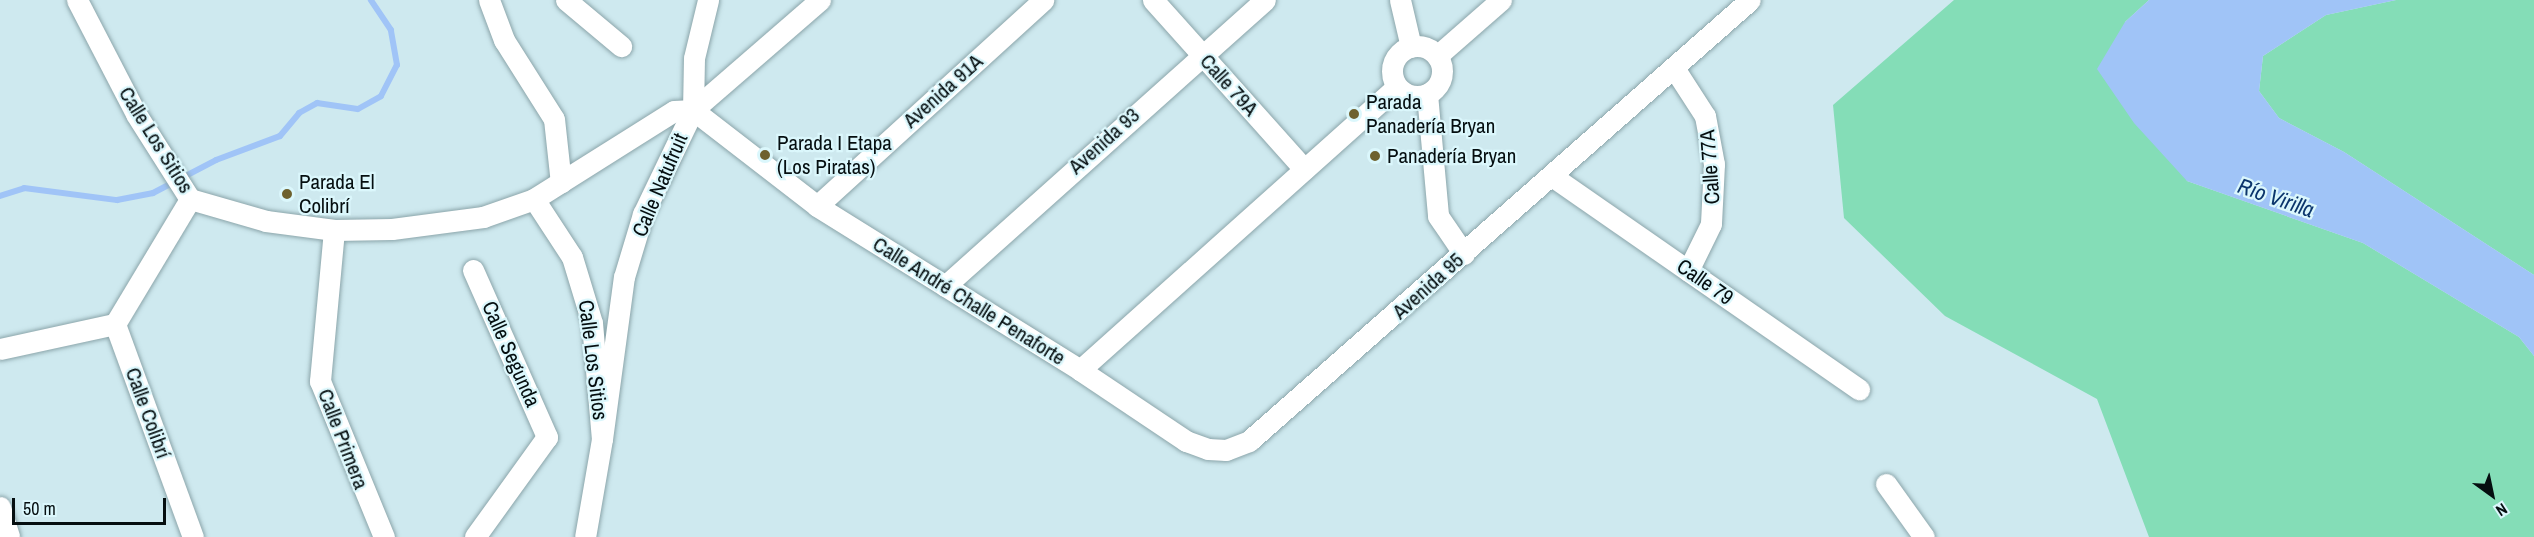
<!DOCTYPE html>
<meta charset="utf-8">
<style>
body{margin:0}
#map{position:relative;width:2534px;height:537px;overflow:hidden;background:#cee9ef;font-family:"Archivo Narrow",sans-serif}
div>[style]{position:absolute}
.green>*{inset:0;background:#84ddb7}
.water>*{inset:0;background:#a0c4f7}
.stream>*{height:6px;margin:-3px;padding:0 3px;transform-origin:3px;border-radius:3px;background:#a0c4f7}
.roads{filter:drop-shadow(0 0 2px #8ba5aa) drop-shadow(0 0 2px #8ba5aa)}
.minor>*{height:21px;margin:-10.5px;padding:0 10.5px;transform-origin:10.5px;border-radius:10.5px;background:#fff}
.minor>.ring{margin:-10.5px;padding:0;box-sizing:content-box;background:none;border:21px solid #fff;border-radius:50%}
.dots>*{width:16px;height:16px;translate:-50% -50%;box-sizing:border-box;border:3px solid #dbf7fc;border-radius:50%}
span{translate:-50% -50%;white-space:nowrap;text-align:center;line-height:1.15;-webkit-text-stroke:4.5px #dbf7fc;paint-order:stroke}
.street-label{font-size:21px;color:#050e10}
.poi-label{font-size:21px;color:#050e10}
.left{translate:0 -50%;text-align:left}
.water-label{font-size:22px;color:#0b356c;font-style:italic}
.north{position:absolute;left:2462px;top:465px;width:60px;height:60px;-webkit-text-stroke:4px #dbf7fc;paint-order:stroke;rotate:147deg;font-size:16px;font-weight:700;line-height:24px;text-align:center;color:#050e10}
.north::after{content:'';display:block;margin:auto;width:21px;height:27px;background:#050e10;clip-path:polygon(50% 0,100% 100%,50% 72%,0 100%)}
.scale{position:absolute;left:12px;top:498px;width:154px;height:27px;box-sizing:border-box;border:3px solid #050e10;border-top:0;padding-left:8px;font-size:18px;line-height:21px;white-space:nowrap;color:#050e10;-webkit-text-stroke:4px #dbf7fc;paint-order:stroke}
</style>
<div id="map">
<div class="green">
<i style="clip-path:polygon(1954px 0,2149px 0,2125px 22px,2187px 181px,2363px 243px,2519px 337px,2534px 356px,2534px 537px,2149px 537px,2097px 399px,1945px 316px,1844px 218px,1833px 105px)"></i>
<i style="clip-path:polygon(2396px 0,2534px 0,2534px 275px,2344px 152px,2279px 118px,2259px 91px,2263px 56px,2326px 15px)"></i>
</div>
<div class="water">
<i style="clip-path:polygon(2149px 0,2396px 0,2326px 15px,2263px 56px,2259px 91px,2279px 118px,2344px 152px,2534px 275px,2534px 356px,2519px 337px,2363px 243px,2187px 181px,2134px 123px,2097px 69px,2125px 22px)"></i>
</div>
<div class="stream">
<i style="left:0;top:196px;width:25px;rotate:-18deg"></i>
<i style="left:24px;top:188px;width:94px;rotate:7.4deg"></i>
<i style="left:117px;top:200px;width:37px;rotate:-11deg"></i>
<i style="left:153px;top:193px;width:71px;rotate:-27.6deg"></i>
<i style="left:216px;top:160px;width:68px;rotate:-20.6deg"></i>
<i style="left:280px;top:136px;width:30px;rotate:-50deg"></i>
<i style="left:299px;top:113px;width:21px;rotate:-29deg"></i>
<i style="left:317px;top:103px;width:41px;rotate:8.3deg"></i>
<i style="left:358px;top:109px;width:26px;rotate:-29deg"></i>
<i style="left:381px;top:96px;width:35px;rotate:-63deg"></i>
<i style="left:397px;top:65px;width:36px;rotate:-100deg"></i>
<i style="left:391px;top:30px;width:36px;rotate:-124deg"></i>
</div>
<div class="roads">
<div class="minor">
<i style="left:77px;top:0;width:128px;rotate:62.6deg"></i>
<i style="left:136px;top:114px;width:101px;rotate:57.6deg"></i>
<i style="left:190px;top:199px;width:79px;rotate:16.1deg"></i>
<i style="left:266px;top:221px;width:69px;rotate:7.5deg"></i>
<i style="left:334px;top:230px;width:58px;rotate:-1deg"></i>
<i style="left:392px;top:229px;width:92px;rotate:-7.5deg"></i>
<i style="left:483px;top:217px;width:54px;rotate:-19.4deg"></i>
<i style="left:534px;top:199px;width:165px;rotate:-32.2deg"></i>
<i style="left:674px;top:111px;width:19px;rotate:-3deg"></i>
<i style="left:693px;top:110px;width:157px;rotate:37.7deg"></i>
<i style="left:817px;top:206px;width:310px;rotate:31.9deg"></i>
<i style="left:1080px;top:370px;width:425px;rotate:-41.8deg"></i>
<i style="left:489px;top:0;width:43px;rotate:69.4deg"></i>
<i style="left:504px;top:40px;width:93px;rotate:57.7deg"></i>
<i style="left:554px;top:119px;width:64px;rotate:83.8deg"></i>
<i style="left:566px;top:0;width:72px;rotate:39.9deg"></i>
<i style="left:1153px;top:0;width:227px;rotate:48.2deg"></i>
<i style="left:1400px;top:0;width:48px;rotate:76.8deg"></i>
<i class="ring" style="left:1392px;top:46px;width:29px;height:29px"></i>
<i style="left:1437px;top:56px;width:85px;rotate:-41.2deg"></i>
<i style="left:1674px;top:68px;width:57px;rotate:57.1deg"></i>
<i style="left:1705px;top:116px;width:49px;rotate:79.4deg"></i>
<i style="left:1714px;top:164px;width:60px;rotate:92.9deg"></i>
<i style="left:1711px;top:224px;width:52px;rotate:116.1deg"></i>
<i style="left:1427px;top:94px;width:122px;rotate:84.8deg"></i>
<i style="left:1438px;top:216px;width:46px;rotate:55.6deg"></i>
<i style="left:693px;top:110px;width:52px;rotate:-88.9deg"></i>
<i style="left:694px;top:58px;width:60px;rotate:-76.4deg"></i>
<i style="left:1552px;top:176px;width:374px;rotate:34.8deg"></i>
<i style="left:534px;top:199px;width:69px;rotate:56.8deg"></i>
<i style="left:572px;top:257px;width:69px;rotate:73.1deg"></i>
<i style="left:592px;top:323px;width:116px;rotate:85.1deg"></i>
<i style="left:602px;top:439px;width:99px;rotate:99.8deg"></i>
<i style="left:817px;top:206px;width:306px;rotate:-42.3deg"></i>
<i style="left:334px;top:230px;width:152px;rotate:95.3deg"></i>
<i style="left:320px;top:381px;width:169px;rotate:67.7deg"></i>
<i style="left:473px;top:270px;width:183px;rotate:66.1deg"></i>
<i style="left:547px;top:437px;width:123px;rotate:125.8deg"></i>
<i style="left:945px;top:286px;width:429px;rotate:-41.8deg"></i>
<i style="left:115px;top:324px;width:227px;rotate:69.9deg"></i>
<i style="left:0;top:349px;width:118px;rotate:-12.3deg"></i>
<i style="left:115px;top:324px;width:146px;rotate:-59deg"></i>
<i style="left:1080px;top:370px;width:128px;rotate:33.8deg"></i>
<i style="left:1186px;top:441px;width:23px;rotate:20deg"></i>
<i style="left:1208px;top:449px;width:18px;rotate:3deg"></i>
<i style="left:1226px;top:450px;width:25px;rotate:-21deg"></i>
<i style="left:1249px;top:441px;width:667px;rotate:-41.36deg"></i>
<i style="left:602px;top:439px;width:163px;rotate:-82.3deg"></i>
<i style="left:624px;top:277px;width:66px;rotate:-73.2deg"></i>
<i style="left:643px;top:214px;width:115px;rotate:-64.3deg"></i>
<i style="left:693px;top:110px;width:168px;rotate:-40.9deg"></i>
<i style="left:1886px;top:484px;width:65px;rotate:54.4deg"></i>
<i style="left:0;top:507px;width:31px;rotate:73deg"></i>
</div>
</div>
<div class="dots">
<i style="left:1354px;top:114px;background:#6e612e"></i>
<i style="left:765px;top:155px;background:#6e612e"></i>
<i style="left:1375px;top:156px;background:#6e612e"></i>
<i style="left:287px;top:194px;background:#6e612e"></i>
</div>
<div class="street-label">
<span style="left:1229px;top:85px;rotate:48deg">Calle 79A</span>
<span style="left:943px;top:91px;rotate:-42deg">Avenida 91A</span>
<span style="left:156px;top:140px;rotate:58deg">Calle Los Sitios</span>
<span style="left:1104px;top:141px;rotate:-42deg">Avenida 93</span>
<span style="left:1710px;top:167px;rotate:-94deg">Calle 77A</span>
<span style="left:660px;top:185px;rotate:-67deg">Calle Natufruit</span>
<span style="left:1705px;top:282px;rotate:35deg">Calle 79</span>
<span style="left:1428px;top:286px;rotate:-42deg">Avenida 95</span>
<span style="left:969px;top:301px;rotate:32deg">Calle André Challe Penaforte</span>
<span style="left:511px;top:354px;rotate:66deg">Calle Segunda</span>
<span style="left:593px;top:360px;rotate:83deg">Calle Los Sitios</span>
<span style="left:148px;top:413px;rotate:70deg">Calle Colibrí</span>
<span style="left:343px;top:439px;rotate:69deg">Calle Primera</span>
</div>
<div class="poi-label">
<span class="left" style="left:1366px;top:114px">Parada<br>Panadería Bryan</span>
<span class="left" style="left:777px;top:155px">Parada I Etapa<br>(Los Piratas)</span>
<span class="left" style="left:1387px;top:156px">Panadería Bryan</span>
<span class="left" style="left:299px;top:194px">Parada El<br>Colibrí</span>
</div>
<div class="water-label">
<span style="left:2276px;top:198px;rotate:19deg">Río Virilla</span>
</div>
<div class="north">N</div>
<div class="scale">50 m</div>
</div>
